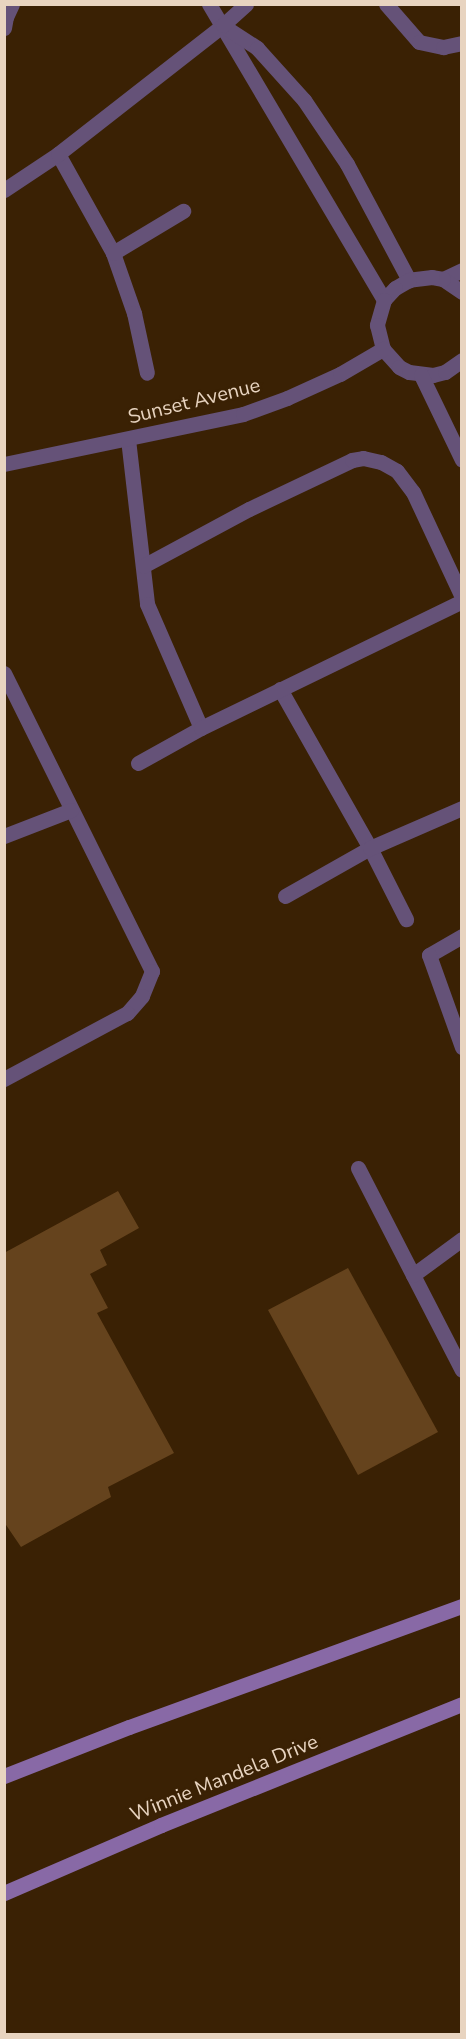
<!DOCTYPE html>
<style>
body{margin:0}
#map{position:relative;width:466px;height:2039px;overflow:hidden;background:#3a2104;font-family:"Nunito Sans",sans-serif}
div>[style]{position:absolute}
.building>*{inset:0;background:#65431d}
.minor>*{height:15px;margin:-7.5px;padding:0 7.5px;transform-origin:7.5px;border-radius:7.5px;background:#655278}
.tertiary>*{height:15px;margin:-7.5px;padding:0 7.5px;transform-origin:7.5px;border-radius:7.5px;background:#655278}
.secondary>*{height:15px;margin:-7.5px;padding:0 7.5px;transform-origin:7.5px;border-radius:7.5px;background:#8869a6}
span{translate:-50% -50%;white-space:nowrap;text-align:center;line-height:1.15;-webkit-text-stroke:4.5px #3a2104;paint-order:stroke}
.street-label{font-size:20px;color:#e8d4c0}
.frame{position:absolute;inset:0;border:6px solid #e8d4c0;pointer-events:none}
</style>
<div id="map">
<div class="building">
<i style="clip-path:polygon(118px 1191px,139px 1228px,100px 1250px,107px 1265px,90px 1274px,108px 1308px,97px 1313px,174px 1453px,108px 1487px,111px 1497px,21px 1547px,4px 1522px,4px 1253px)"></i>
<i style="clip-path:polygon(348px 1268px,438px 1432px,358px 1475px,268px 1310px)"></i>
</div>
<div class="minor">
<i style="left:209px;top:4px;width:344px;rotate:59.4deg"></i>
<i style="left:386px;top:4px;width:50px;rotate:49deg"></i>
<i style="left:419px;top:42px;width:25px;rotate:12deg"></i>
<i style="left:443px;top:47px;width:19px;rotate:-12deg"></i>
<i style="left:4px;top:28px;width:11px;rotate:-80deg"></i>
<i style="left:6px;top:17px;width:14px;rotate:-65deg"></i>
<i style="left:228px;top:29px;width:35px;rotate:33deg"></i>
<i style="left:257px;top:48px;width:70px;rotate:47.9deg"></i>
<i style="left:304px;top:100px;width:77px;rotate:56.1deg"></i>
<i style="left:347px;top:164px;width:132px;rotate:61.9deg"></i>
<i style="left:58px;top:154px;width:113px;rotate:60.9deg"></i>
<i style="left:113px;top:253px;width:64px;rotate:70.7deg"></i>
<i style="left:134px;top:313px;width:61px;rotate:77.8deg"></i>
<i style="left:4px;top:190px;width:65px;rotate:-33.7deg"></i>
<i style="left:58px;top:154px;width:209px;rotate:-38deg"></i>
<i style="left:223px;top:25px;width:31px;rotate:-42deg"></i>
<i style="left:113px;top:253px;width:82px;rotate:-31deg"></i>
<i style="left:128px;top:439px;width:166px;rotate:83.4deg"></i>
<i style="left:147px;top:604px;width:135px;rotate:66.5deg"></i>
<i style="left:143px;top:566px;width:120px;rotate:-28.3deg"></i>
<i style="left:249px;top:509px;width:114px;rotate:-25.4deg"></i>
<i style="left:352px;top:460px;width:11px;rotate:-10deg"></i>
<i style="left:363px;top:458px;width:18px;rotate:13deg"></i>
<i style="left:381px;top:462px;width:18px;rotate:29deg"></i>
<i style="left:397px;top:471px;width:26px;rotate:53deg"></i>
<i style="left:413px;top:492px;width:116px;rotate:65deg"></i>
<i style="left:4px;top:673px;width:333px;rotate:63.6deg"></i>
<i style="left:152px;top:971px;width:27px;rotate:112deg"></i>
<i style="left:142px;top:996px;width:23px;rotate:131deg"></i>
<i style="left:127px;top:1013px;width:140px;rotate:151.8deg"></i>
<i style="left:280px;top:689px;width:183px;rotate:60.5deg"></i>
<i style="left:370px;top:848px;width:80px;rotate:63.1deg"></i>
<i style="left:138px;top:763px;width:72px;rotate:-29.1deg"></i>
<i style="left:201px;top:728px;width:290px;rotate:-25.9deg"></i>
<i style="left:4px;top:836px;width:72px;rotate:-21.2deg"></i>
<i style="left:285px;top:896px;width:98px;rotate:-29.5deg"></i>
<i style="left:370px;top:848px;width:100px;rotate:-23.5deg"></i>
<i style="left:462px;top:936px;width:38px;rotate:150deg"></i>
<i style="left:429px;top:955px;width:98px;rotate:70.3deg"></i>
<i style="left:358px;top:1168px;width:227px;rotate:62.8deg"></i>
<i style="left:413px;top:1275px;width:61px;rotate:-36.3deg"></i>
</div>
<div class="tertiary">
<i style="left:443px;top:279px;width:21px;rotate:-25deg"></i>
<i style="left:462px;top:292px;width:23px;rotate:-146deg"></i>
<i style="left:443px;top:279px;width:11px;rotate:-170deg"></i>
<i style="left:432px;top:277px;width:23px;rotate:173deg"></i>
<i style="left:409px;top:280px;width:16px;rotate:150deg"></i>
<i style="left:395px;top:288px;width:16px;rotate:133deg"></i>
<i style="left:384px;top:300px;width:26px;rotate:106deg"></i>
<i style="left:377px;top:325px;width:25px;rotate:76deg"></i>
<i style="left:383px;top:349px;width:24px;rotate:48deg"></i>
<i style="left:399px;top:367px;width:11px;rotate:27deg"></i>
<i style="left:409px;top:372px;width:24px;rotate:7deg"></i>
<i style="left:433px;top:375px;width:12px;rotate:-14deg"></i>
<i style="left:445px;top:372px;width:21px;rotate:-35deg"></i>
<i style="left:421px;top:375px;width:94px;rotate:64.2deg"></i>
<i style="left:4px;top:464px;width:244px;rotate:-11.8deg"></i>
<i style="left:243px;top:414px;width:47px;rotate:-20deg"></i>
<i style="left:287px;top:398px;width:58px;rotate:-24.4deg"></i>
<i style="left:340px;top:374px;width:50px;rotate:-30.2deg"></i>
</div>
<div class="secondary">
<i style="left:4px;top:1776px;width:134px;rotate:-21.4deg"></i>
<i style="left:129px;top:1727px;width:354px;rotate:-20deg"></i>
<i style="left:4px;top:1893px;width:171px;rotate:-23.4deg"></i>
<i style="left:161px;top:1825px;width:324px;rotate:-21.9deg"></i>
</div>
<div class="street-label">
<span style="left:194px;top:401px;rotate:-14deg">Sunset Avenue</span>
<span style="left:224px;top:1778px;rotate:-22deg">Winnie Mandela Drive</span>
</div>
<div class="frame"></div>
</div>
